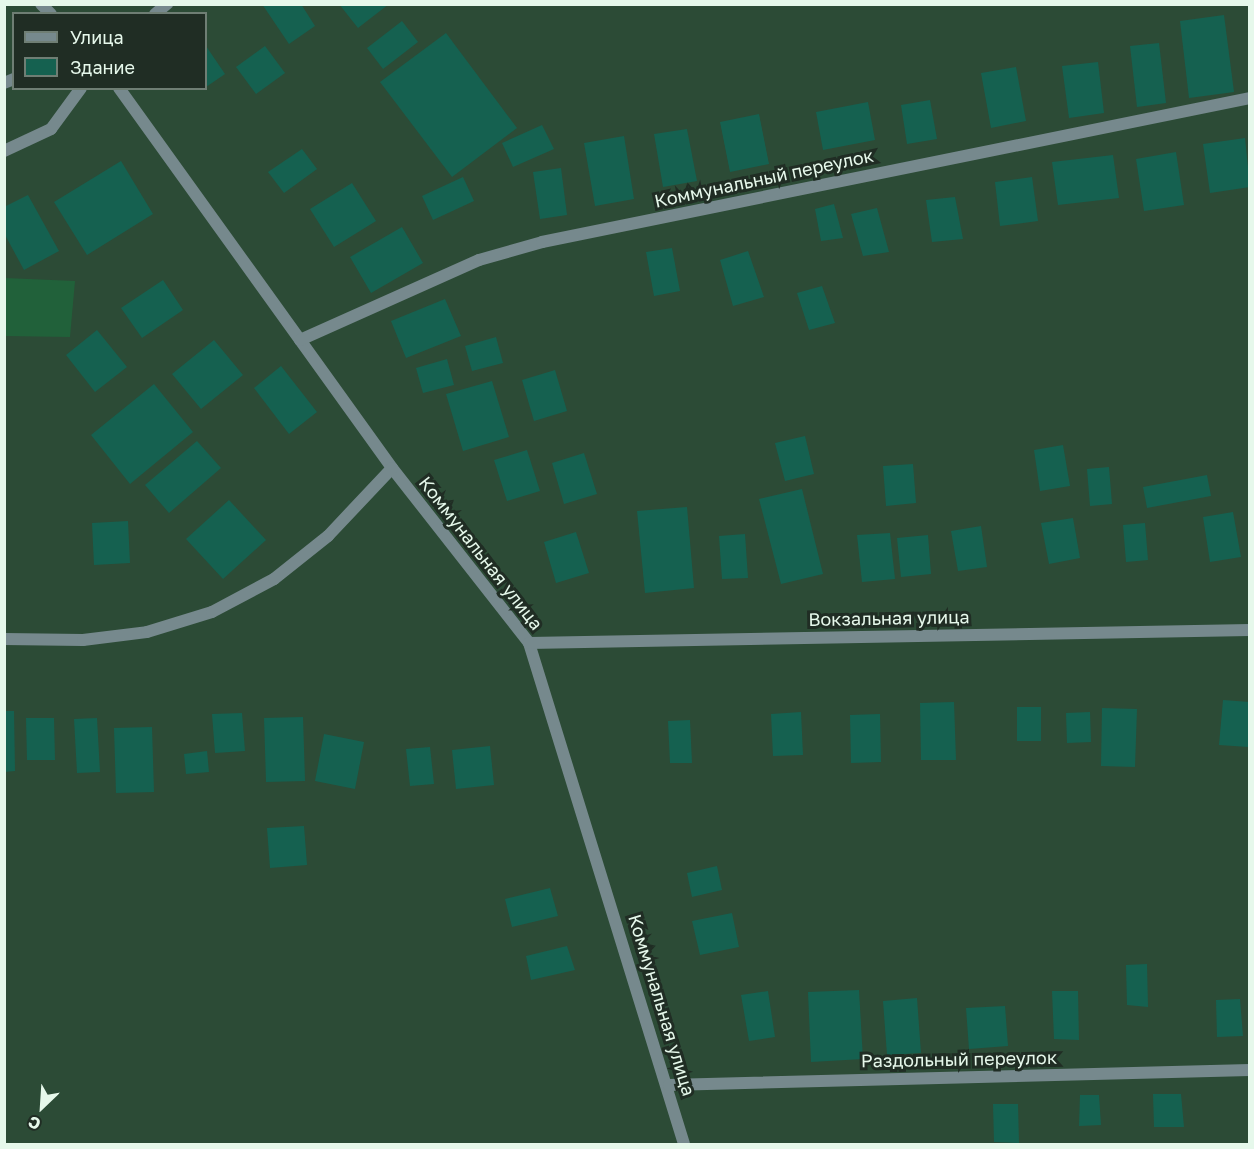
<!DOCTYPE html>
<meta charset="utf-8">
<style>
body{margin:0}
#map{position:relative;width:1254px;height:1149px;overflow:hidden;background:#2c4b36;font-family:"Golos Text",sans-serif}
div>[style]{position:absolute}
.green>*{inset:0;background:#21613a}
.building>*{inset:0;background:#156150}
.street>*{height:12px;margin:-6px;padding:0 6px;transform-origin:6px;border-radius:6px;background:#76898d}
span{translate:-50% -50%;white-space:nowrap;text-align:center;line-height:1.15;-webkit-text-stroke:6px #202d24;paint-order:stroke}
.street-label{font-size:18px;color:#e6f8eb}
.frame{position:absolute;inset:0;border:6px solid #e6f8eb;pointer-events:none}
.legend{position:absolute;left:12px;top:12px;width:195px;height:78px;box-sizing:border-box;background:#202d24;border:2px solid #6f7e74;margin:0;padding:8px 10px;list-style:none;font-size:18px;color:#e6f8eb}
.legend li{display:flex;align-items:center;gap:12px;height:30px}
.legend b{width:30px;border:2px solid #6f7e74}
.north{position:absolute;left:12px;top:1077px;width:60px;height:60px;-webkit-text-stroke:4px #202d24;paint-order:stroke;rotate:205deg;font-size:16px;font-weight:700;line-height:24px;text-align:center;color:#e6f8eb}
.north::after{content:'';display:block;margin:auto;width:21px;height:27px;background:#e6f8eb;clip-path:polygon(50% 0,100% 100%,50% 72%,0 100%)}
</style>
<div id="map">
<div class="green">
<i style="clip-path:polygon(5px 278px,75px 281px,70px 337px,5px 336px)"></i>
</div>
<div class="building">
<i style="clip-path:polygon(262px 4px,301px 4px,315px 26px,289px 44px)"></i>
<i style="clip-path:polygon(339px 4px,389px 4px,358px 28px)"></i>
<i style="clip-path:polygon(1224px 15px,1234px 92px,1189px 98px,1180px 21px)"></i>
<i style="clip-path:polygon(402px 21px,418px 42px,383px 69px,367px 48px)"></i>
<i style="clip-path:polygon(446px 33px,517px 128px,452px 177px,380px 82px)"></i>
<i style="clip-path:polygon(1159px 43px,1166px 103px,1137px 107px,1130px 46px)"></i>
<i style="clip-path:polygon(206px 46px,225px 74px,206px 87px)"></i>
<i style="clip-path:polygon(265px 46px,285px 73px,256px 94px,236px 67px)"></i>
<i style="clip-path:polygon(1098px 62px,1104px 113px,1069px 118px,1062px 66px)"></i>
<i style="clip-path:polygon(1016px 67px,1026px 121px,991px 128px,981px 73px)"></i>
<i style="clip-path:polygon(930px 100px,937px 139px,907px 144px,901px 105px)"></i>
<i style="clip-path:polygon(868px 102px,875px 140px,823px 150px,816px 112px)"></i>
<i style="clip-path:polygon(759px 114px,769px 164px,730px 172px,720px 122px)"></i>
<i style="clip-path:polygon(542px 125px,554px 149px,513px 167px,502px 143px)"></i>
<i style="clip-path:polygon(687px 129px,697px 181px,663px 187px,654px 134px)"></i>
<i style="clip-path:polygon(624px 136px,634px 199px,595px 206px,584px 143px)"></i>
<i style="clip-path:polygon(1245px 138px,1250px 187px,1210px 193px,1203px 144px)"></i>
<i style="clip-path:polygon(302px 149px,317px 169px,284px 193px,268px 172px)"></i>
<i style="clip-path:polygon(1176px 152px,1184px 205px,1144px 211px,1136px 159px)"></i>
<i style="clip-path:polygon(1113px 155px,1119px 198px,1058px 205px,1052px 162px)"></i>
<i style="clip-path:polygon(121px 161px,153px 214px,87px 255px,54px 202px)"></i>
<i style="clip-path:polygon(561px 168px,567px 215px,540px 219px,533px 172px)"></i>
<i style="clip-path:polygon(463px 177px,474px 201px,433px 220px,422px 196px)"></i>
<i style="clip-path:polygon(1032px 177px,1038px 221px,1000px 226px,995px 182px)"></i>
<i style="clip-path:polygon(352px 183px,376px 221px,334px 247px,310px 209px)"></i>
<i style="clip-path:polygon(28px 195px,59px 251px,24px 270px,4px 233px,4px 207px)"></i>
<i style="clip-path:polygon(955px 197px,963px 239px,932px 242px,926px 200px)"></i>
<i style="clip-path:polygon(834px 204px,843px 238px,821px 241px,815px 209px)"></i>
<i style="clip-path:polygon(877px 208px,889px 252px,863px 256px,851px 214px)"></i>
<i style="clip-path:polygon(402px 227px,423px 263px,371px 293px,350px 257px)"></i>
<i style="clip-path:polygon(672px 248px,680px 291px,654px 296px,646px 252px)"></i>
<i style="clip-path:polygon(748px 251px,764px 297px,733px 306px,720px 260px)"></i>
<i style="clip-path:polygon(163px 280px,183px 310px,142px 338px,121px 308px)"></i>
<i style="clip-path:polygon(822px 286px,835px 323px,809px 330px,797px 293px)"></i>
<i style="clip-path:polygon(445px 299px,461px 336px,406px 358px,391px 321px)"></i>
<i style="clip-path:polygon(97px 330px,127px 367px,95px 392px,66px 355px)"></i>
<i style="clip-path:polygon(496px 337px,503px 363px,472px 371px,465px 346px)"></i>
<i style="clip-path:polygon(214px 340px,243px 375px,201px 409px,172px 374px)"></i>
<i style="clip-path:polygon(447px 359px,454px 385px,423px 393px,416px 368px)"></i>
<i style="clip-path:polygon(281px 366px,317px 412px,289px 434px,254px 388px)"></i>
<i style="clip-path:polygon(555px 370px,567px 411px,534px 421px,522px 380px)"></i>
<i style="clip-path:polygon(492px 381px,509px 437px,463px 451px,446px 394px)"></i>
<i style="clip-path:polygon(154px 384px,193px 432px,130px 484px,91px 435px)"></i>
<i style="clip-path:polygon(805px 436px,814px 474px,785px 481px,775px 443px)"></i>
<i style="clip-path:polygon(197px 441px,221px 468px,169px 513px,145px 485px)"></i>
<i style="clip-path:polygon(1063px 445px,1070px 486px,1040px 491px,1034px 450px)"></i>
<i style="clip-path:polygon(527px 450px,540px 491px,507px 501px,494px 460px)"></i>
<i style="clip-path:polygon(584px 453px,597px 494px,564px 504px,552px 463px)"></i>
<i style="clip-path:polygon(913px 464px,916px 503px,886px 506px,883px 466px)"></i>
<i style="clip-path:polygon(1109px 467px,1112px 504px,1090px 506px,1087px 469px)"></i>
<i style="clip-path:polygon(1207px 475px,1211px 496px,1147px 508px,1143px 487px)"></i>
<i style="clip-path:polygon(802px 489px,823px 574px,781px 584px,759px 499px)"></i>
<i style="clip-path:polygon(229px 500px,266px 540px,223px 579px,186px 539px)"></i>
<i style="clip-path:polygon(687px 507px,694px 588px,645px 593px,637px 511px)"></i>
<i style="clip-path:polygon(1233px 512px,1241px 557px,1210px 562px,1203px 517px)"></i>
<i style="clip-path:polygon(1073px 518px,1080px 558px,1049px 564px,1041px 523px)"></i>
<i style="clip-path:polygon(128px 521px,130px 563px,94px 565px,92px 523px)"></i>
<i style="clip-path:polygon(1145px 523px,1148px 560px,1126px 562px,1123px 525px)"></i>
<i style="clip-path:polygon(981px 526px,987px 567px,958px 571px,951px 531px)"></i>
<i style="clip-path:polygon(576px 532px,589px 573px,556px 583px,544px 542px)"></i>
<i style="clip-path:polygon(890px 533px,895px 579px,862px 582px,857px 535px)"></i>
<i style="clip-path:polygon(745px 534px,748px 578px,722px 579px,719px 536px)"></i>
<i style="clip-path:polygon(928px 535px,931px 574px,901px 577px,897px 538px)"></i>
<i style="clip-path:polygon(1223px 700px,1250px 702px,1248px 747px,1219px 745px)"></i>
<i style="clip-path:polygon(954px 702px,956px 760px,921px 760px,920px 703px)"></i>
<i style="clip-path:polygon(1017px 707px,1041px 707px,1041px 741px,1017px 741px)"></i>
<i style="clip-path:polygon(1102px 708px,1137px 709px,1135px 767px,1101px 766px)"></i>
<i style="clip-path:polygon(4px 711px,14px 711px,15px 771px,4px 772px)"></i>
<i style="clip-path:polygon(801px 712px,803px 755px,773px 756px,771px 714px)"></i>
<i style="clip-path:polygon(1090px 712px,1091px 742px,1067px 743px,1066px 713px)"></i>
<i style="clip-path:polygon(242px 713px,245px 751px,215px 753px,212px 714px)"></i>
<i style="clip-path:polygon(880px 714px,881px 762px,851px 763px,850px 715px)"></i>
<i style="clip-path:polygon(303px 717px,305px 781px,266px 782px,264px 718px)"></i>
<i style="clip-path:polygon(26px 718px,54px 718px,55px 760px,27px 760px)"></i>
<i style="clip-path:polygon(97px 718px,100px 772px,77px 773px,74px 719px)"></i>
<i style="clip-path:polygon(690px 720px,692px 763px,670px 763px,668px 721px)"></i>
<i style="clip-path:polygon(152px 727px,154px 792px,116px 793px,114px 728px)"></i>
<i style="clip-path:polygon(324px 734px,364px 742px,355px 789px,315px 781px)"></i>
<i style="clip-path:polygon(490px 746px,494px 785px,456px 789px,452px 750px)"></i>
<i style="clip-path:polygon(430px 747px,434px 784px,410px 786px,406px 749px)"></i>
<i style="clip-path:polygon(207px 751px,209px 772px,186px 774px,184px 754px)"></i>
<i style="clip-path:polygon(304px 826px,307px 865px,270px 868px,267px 828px)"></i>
<i style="clip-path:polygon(717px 866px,722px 890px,692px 897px,687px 873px)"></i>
<i style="clip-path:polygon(550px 888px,558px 916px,512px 927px,505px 899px)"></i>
<i style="clip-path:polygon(732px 913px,739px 947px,700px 955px,692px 921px)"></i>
<i style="clip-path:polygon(567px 946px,575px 970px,531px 980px,526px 956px)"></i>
<i style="clip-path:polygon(1147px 964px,1148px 1007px,1127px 1005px,1126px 965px)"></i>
<i style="clip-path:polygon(859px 990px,863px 1059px,811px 1062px,808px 992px)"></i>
<i style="clip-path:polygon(768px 991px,775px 1037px,749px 1041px,741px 995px)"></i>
<i style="clip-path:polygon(1052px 991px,1078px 991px,1079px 1040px,1054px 1039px)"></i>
<i style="clip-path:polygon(917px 998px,921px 1053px,887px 1055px,883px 1001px)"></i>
<i style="clip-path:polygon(1240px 999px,1243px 1036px,1217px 1037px,1216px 1000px)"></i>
<i style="clip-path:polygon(1005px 1006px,1008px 1046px,969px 1049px,966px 1008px)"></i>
<i style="clip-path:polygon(1153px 1094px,1181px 1094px,1184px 1127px,1154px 1127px)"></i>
<i style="clip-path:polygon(1080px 1095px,1099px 1095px,1101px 1125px,1079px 1126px)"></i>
<i style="clip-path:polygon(993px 1104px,1018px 1104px,1019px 1143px,994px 1142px)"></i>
</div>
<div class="street">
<i style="left:41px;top:4px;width:14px;rotate:45deg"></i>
<i style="left:155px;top:14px;width:16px;rotate:-40deg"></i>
<i style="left:4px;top:83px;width:11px;rotate:-22deg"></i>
<i style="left:119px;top:88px;width:468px;rotate:54.3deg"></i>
<i style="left:392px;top:468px;width:222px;rotate:51.9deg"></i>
<i style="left:529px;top:643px;width:524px;rotate:72.81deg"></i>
<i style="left:4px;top:151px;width:52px;rotate:-25.1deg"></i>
<i style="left:51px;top:129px;width:51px;rotate:-53.8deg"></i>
<i style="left:300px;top:340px;width:196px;rotate:-24.1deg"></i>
<i style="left:479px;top:260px;width:66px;rotate:-15.9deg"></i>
<i style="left:542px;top:242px;width:722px;rotate:-11.5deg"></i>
<i style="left:4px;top:639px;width:79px;rotate:0.7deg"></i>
<i style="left:83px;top:640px;width:64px;rotate:-7.1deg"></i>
<i style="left:147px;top:632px;width:68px;rotate:-17.1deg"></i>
<i style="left:212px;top:612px;width:70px;rotate:-28deg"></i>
<i style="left:274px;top:579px;width:69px;rotate:-38.5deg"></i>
<i style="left:328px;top:536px;width:93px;rotate:-46.7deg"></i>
<i style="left:529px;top:643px;width:721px;rotate:-1.03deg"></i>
<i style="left:669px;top:1085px;width:581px;rotate:-1.48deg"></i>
</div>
<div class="street-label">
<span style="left:764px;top:178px;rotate:-12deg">Коммунальный переулок</span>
<span style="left:481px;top:553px;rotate:52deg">Коммунальная улица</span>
<span style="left:889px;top:618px;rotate:-1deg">Вокзальная улица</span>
<span style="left:662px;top:1005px;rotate:73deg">Коммунальная улица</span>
<span style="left:959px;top:1059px;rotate:-1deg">Раздольный переулок</span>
</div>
<div class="frame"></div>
<ul class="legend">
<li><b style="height:8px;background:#76898d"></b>Улица</li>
<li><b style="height:16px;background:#156150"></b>Здание</li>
</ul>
<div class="north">С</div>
</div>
